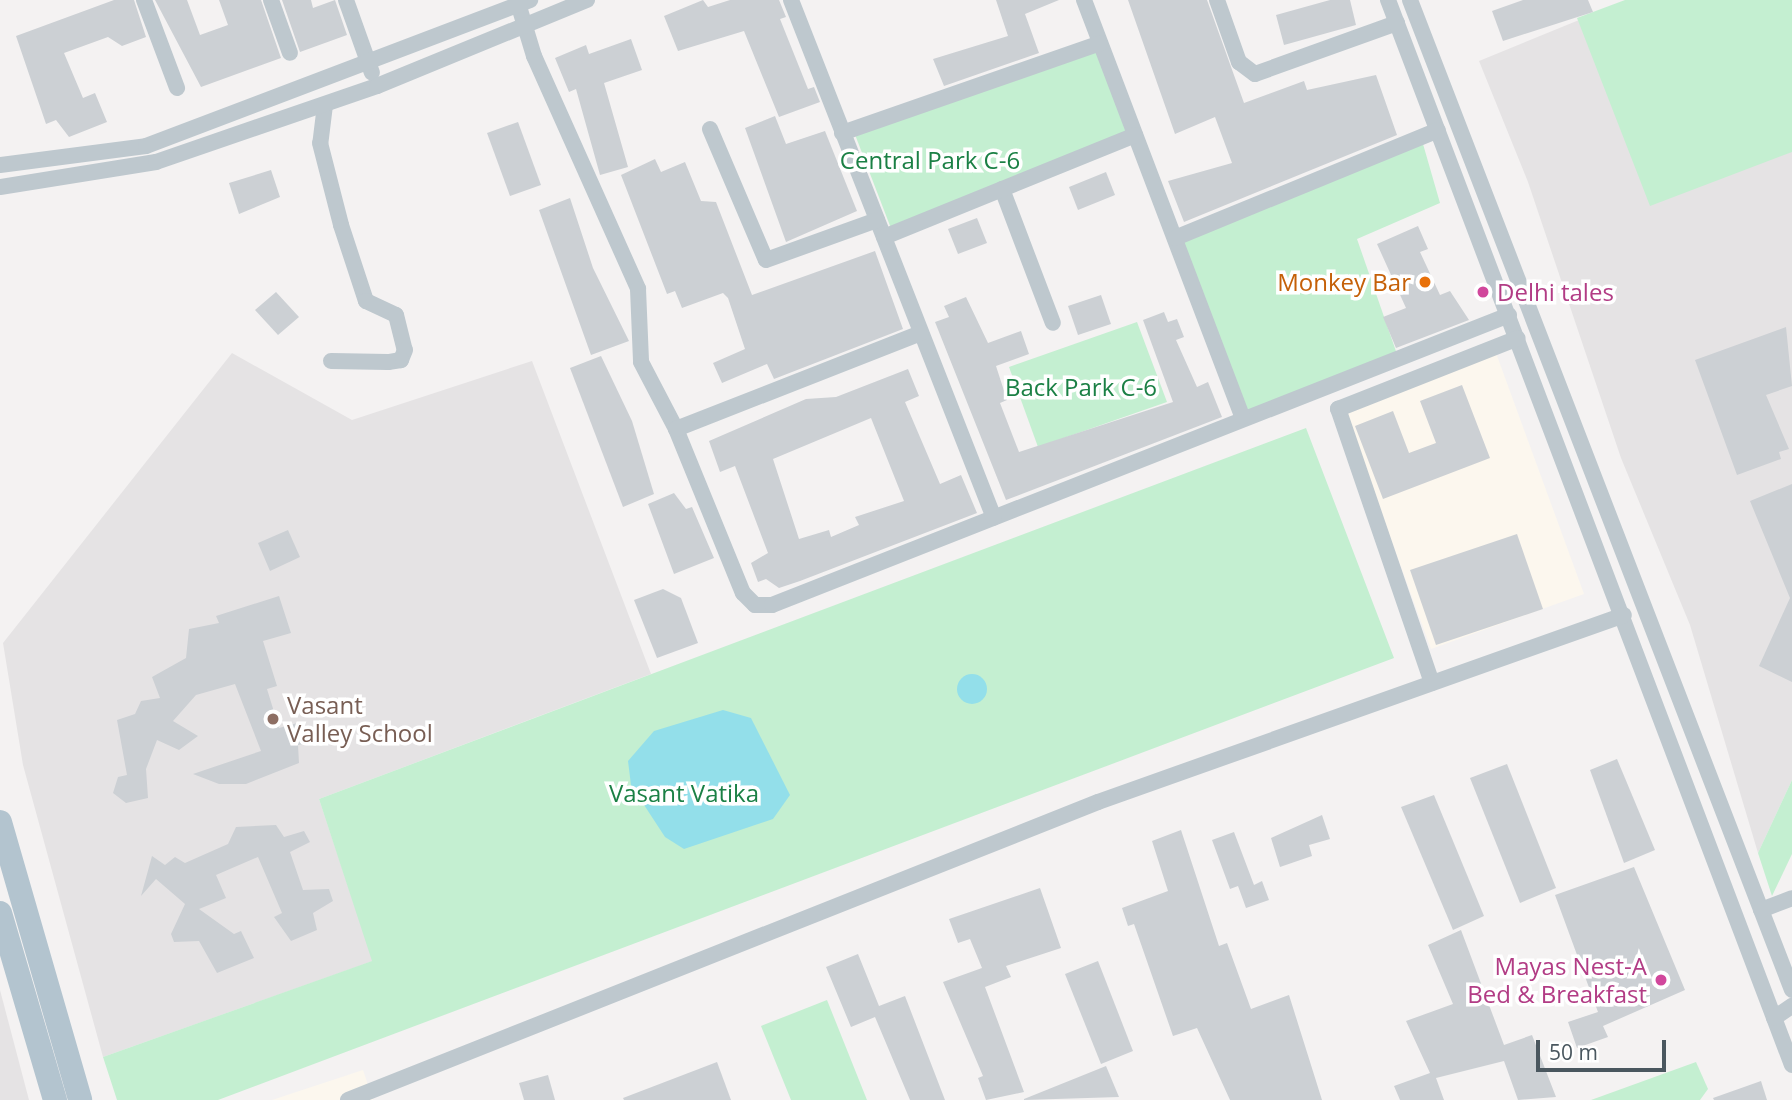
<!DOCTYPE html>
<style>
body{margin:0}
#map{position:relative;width:1792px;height:1100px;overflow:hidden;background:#f4f2f2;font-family:"Open Sans",sans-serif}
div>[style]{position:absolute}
.commercial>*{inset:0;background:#fcf7ee}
.education>*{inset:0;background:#e5e3e4}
.green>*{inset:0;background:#c4efd1}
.water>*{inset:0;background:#93dfea}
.round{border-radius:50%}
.building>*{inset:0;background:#ccd0d4}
.street>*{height:16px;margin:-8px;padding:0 8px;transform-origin:8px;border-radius:8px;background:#bec8ce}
.primary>*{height:24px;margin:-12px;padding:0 12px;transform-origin:12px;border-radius:12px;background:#b3c4cf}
.dots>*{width:19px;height:19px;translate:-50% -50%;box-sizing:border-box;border:4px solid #fff;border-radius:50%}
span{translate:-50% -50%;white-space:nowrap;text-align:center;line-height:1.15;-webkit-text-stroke:7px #fff;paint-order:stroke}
.park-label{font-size:24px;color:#1b8045}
.food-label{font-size:24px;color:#c56008}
.right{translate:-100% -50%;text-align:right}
.hotel-label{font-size:24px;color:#b23c85}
.left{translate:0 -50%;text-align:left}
.education-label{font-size:24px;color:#785e54}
.scale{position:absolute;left:1536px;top:1040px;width:130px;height:32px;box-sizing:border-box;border:4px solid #4a575f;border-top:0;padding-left:9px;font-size:21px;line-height:24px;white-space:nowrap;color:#4a575f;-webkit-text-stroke:5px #fff;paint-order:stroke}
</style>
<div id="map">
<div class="commercial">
<i style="clip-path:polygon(1496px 353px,1584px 594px,1431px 649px,1343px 408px)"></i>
<i style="clip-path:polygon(363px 1070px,373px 1100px,272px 1100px)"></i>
</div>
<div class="education">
<i style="clip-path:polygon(1628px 0,1792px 0,1792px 780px,1758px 853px,1690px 625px,1621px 458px,1528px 182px,1479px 61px)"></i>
<i style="clip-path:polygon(232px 353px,352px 420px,532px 361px,651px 674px,319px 799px,373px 961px,103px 1057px,23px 765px,3px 643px)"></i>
<i style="clip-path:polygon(0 990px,29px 1100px,0 1100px)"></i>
</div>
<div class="green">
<i style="clip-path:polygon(1625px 0,1792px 0,1792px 152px,1650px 206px,1577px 18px)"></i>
<i style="clip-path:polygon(1100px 43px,1135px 135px,892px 231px,854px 132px)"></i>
<i style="clip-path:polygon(1421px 137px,1440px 203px,1357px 239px,1398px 357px,1249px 413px,1175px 238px)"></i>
<i style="clip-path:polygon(1137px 322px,1167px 402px,1038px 447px,1009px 367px)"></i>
<i style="clip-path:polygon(1306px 428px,1394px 658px,218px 1100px,117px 1100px,103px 1057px,372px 961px,319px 799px)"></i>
<i style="clip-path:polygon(1792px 780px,1792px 854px,1772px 896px,1758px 853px)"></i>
<i style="clip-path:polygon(827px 1000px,867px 1100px,791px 1100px,761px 1026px)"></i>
<i style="clip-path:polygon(1696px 1062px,1708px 1089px,1700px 1100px,1591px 1100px)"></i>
</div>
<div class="water">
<i class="round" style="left:957px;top:674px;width:30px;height:30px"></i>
<i style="clip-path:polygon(723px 710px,751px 718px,790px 795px,773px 819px,684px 849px,665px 837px,631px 785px,628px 761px,654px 731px)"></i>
</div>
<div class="building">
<i style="clip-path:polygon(114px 0,134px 0,146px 37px,122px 46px,108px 37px,64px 53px,83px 98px,95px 93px,107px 122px,69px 137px,56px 120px,46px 124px,16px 36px)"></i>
<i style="clip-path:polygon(155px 0,187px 0,200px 35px,228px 25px,219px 0,261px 0,281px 58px,201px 87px)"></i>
<i style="clip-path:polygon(282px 0,311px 0,313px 8px,335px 0,347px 35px,300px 52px)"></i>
<i style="clip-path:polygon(703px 0,708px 7px,730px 0,779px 0,786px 17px,780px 19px,808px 89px,814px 87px,820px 102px,779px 117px,744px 31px,678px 51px,664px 16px)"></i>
<i style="clip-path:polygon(996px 0,1059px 0,1025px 14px,1039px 53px,944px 86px,933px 59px,1008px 36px)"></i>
<i style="clip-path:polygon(1128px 0,1207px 0,1244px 103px,1304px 81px,1307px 90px,1376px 75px,1397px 135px,1184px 222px,1168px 181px,1232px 163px,1215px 117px,1175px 134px)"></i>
<i style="clip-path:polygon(1330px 0,1350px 0,1356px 25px,1284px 45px,1276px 15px)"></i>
<i style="clip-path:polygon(1523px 0,1588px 0,1593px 12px,1503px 41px,1492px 11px)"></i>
<i style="clip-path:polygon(631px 39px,642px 70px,604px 83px,628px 167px,600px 175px,576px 89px,569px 92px,555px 58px,586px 45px,589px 54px)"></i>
<i style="clip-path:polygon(775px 116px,786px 144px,825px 131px,857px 211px,786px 242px,745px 128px)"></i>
<i style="clip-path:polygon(518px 122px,541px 185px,510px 196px,487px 133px)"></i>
<i style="clip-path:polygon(655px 159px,661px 172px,685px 162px,701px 201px,716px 202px,752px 295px,875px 251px,903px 329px,774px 379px,767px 364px,722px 383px,713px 363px,745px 349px,728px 298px,723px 293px,682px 308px,675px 291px,667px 294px,621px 175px)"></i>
<i style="clip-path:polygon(271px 170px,280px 197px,239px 214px,229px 183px)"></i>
<i style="clip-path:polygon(1106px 172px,1115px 195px,1078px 210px,1069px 187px)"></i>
<i style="clip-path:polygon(570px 198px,593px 268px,629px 341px,591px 355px,539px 210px)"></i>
<i style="clip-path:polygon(977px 218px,987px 243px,958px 254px,948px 229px)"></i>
<i style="clip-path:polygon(1418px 226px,1428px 249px,1420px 252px,1440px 295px,1450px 291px,1469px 320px,1396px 348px,1383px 317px,1406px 308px,1377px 244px)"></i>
<i style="clip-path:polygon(276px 292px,299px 317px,278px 335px,255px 310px)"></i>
<i style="clip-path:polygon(1101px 295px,1111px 324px,1078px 335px,1068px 306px)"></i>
<i style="clip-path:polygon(966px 297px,988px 343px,1021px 331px,1029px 354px,996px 366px,1007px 400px,1000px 403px,1019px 452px,1173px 402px,1143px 320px,1164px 312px,1168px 322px,1177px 319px,1184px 337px,1176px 340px,1197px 387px,1208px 382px,1222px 417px,1006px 500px,935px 322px,949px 317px,944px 306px)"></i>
<i style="clip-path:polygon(1786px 327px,1792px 386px,1766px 395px,1789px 449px,1779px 452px,1781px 459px,1737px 475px,1695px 360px)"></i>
<i style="clip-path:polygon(601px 356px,632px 421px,654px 494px,623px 507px,570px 368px)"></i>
<i style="clip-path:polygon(evenodd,908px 369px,919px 396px,905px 402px,940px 484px,961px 475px,977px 513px,800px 581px,779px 588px,766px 579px,758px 582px,751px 563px,768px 553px,735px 466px,720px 472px,709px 441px,806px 399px,836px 397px,908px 369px,871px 418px,904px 501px,855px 517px,859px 525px,831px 537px,829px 530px,799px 539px,773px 459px,871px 418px)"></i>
<i style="clip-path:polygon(1462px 385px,1490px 458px,1383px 499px,1355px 426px,1393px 411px,1409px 453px,1436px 443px,1420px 401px)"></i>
<i style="clip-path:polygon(1792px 484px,1792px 682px,1759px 666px,1790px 598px,1750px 501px)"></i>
<i style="clip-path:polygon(674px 493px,686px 509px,692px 507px,714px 558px,674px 574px,648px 504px)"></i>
<i style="clip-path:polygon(288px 530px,300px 557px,270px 571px,258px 543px)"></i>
<i style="clip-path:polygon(1517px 534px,1543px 609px,1436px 645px,1410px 570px)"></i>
<i style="clip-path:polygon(663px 589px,681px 598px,698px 643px,657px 658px,634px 600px)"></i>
<i style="clip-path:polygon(279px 596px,291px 633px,263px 641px,277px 686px,267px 689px,279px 728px,301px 722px,307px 743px,298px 745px,299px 763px,246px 784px,219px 784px,193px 774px,261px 751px,235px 684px,196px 695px,173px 721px,198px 736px,179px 750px,157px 740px,146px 769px,148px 798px,126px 803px,113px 793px,118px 777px,127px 775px,117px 720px,135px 714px,141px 701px,160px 698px,152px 677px,186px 658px,189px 629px,219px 623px,216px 616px)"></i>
<i style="clip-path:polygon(1617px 759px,1655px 850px,1624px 863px,1590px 770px)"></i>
<i style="clip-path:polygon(1507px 764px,1556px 888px,1520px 903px,1470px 778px)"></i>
<i style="clip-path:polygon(1434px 795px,1484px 916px,1453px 930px,1401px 807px)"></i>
<i style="clip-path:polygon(1322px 815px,1330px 839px,1309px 845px,1312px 856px,1280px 867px,1271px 838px)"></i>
<i style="clip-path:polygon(276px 825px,284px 837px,304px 831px,310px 842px,290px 852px,303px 890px,329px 889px,333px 901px,313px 913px,317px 930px,291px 941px,274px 917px,282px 913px,258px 857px,216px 875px,226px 898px,199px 909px,234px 934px,241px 931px,254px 958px,217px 973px,199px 941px,174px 942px,171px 934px,185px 904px,156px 879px,141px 896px,152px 856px,165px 865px,175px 857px,185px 863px,228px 844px,236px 827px)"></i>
<i style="clip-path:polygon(1181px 830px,1219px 946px,1227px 943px,1251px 1009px,1289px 995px,1322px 1100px,1230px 1100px,1197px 1028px,1173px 1036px,1134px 924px,1128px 926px,1122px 908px,1168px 891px,1152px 841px)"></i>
<i style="clip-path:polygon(1234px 832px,1254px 885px,1262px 881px,1269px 900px,1246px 908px,1238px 886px,1230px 889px,1212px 840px)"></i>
<i style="clip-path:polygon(1634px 867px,1685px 990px,1603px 1026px,1608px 1037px,1577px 1048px,1568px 1022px,1598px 1012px,1555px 895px)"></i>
<i style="clip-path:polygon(1040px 888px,1061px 948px,1006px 966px,1011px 977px,985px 987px,1024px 1092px,986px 1100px,978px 1078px,983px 1076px,943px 982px,982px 968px,970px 939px,958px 943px,949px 919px)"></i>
<i style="clip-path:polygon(1461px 930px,1504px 1045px,1532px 1035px,1556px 1097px,1518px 1100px,1504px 1061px,1436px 1078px,1444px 1100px,1400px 1100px,1394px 1086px,1430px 1073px,1406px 1021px,1453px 1004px,1428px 945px)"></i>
<i style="clip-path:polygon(858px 954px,879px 1006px,905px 996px,945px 1100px,910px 1100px,875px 1017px,851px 1027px,826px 967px)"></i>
<i style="clip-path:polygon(1098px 961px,1133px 1051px,1101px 1064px,1065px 974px)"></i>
<i style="clip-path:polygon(717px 1062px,731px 1100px,624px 1100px,623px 1098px)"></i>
<i style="clip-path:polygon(1106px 1066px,1119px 1097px,1024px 1100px,1024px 1099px)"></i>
<i style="clip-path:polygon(548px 1075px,555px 1100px,524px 1100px,519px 1083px)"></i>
<i style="clip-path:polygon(1761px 1081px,1767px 1100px,1714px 1100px,1713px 1098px)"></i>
</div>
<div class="street">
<i style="left:144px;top:0;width:94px;rotate:69.4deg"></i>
<i style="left:271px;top:0;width:56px;rotate:70.3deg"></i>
<i style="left:346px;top:0;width:77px;rotate:70.4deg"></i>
<i style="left:517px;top:0;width:59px;rotate:73.1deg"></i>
<i style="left:534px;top:56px;width:255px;rotate:65.9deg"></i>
<i style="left:638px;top:289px;width:73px;rotate:87.6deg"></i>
<i style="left:641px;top:362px;width:76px;rotate:62.4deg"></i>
<i style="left:676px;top:429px;width:177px;rotate:67.8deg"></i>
<i style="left:743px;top:593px;width:17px;rotate:45deg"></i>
<i style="left:755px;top:605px;width:17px"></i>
<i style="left:772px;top:605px;width:792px;rotate:-21.48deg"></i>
<i style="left:791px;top:0;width:556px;rotate:68.6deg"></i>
<i style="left:1084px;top:0;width:445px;rotate:69.2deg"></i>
<i style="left:1217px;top:0;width:66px;rotate:70.5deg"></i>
<i style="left:1239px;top:62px;width:20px;rotate:37deg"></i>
<i style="left:1255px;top:74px;width:151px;rotate:-19.8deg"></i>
<i style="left:1388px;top:0;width:1139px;rotate:69.23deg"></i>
<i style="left:1410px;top:0;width:1061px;rotate:68.9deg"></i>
<i style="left:325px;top:105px;width:38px;rotate:97deg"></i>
<i style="left:320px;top:143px;width:85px;rotate:75.6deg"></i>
<i style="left:341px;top:225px;width:80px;rotate:71.8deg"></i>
<i style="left:366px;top:301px;width:33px;rotate:25deg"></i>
<i style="left:396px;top:315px;width:36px;rotate:76deg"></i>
<i style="left:405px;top:350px;width:11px;rotate:112deg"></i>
<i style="left:401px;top:360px;width:13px;rotate:171deg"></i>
<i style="left:388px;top:362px;width:57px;rotate:-179deg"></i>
<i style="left:710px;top:129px;width:142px;rotate:66.9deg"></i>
<i style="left:766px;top:260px;width:118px;rotate:-19.8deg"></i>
<i style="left:842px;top:133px;width:273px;rotate:-19.2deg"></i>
<i style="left:0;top:165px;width:147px;rotate:-7.4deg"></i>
<i style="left:146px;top:146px;width:411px;rotate:-20.8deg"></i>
<i style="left:0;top:187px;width:158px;rotate:-9.1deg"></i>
<i style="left:156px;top:162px;width:234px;rotate:-19deg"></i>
<i style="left:377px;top:86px;width:227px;rotate:-22.3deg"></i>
<i style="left:1002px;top:189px;width:143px;rotate:69.2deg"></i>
<i style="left:884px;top:237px;width:271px;rotate:-22.1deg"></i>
<i style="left:1175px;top:238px;width:284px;rotate:-22.3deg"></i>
<i style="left:676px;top:429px;width:263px;rotate:-21.4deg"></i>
<i style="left:1432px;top:683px;width:290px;rotate:-108.9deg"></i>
<i style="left:1338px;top:409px;width:193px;rotate:-21.5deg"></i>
<i style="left:1761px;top:910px;width:33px;rotate:-21deg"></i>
<i style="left:1774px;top:1018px;width:22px;rotate:-34deg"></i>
<i style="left:348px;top:1100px;width:807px;rotate:-21.67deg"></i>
<i style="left:1098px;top:802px;width:558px;rotate:-19.57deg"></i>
</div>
<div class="primary">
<i style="left:0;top:822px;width:289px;rotate:73.9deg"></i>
<i style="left:0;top:913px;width:195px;rotate:73.6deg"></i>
</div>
<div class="dots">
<i style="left:1425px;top:282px;background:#e8710a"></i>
<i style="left:1483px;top:292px;background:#d1479c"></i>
<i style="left:273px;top:719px;background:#8d6e63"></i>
<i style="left:1661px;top:980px;background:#d1479c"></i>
</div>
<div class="park-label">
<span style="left:930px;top:160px">Central Park C-6</span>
<span style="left:1081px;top:387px">Back Park C-6</span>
<span style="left:684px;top:793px">Vasant Vatika</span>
</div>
<div class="food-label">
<span class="right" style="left:1411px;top:282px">Monkey Bar</span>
</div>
<div class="hotel-label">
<span class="left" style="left:1497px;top:292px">Delhi tales</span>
<span class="right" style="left:1647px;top:980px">Mayas Nest-A<br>Bed &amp; Breakfast</span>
</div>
<div class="education-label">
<span class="left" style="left:287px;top:719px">Vasant<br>Valley School</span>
</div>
<div class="scale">50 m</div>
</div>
